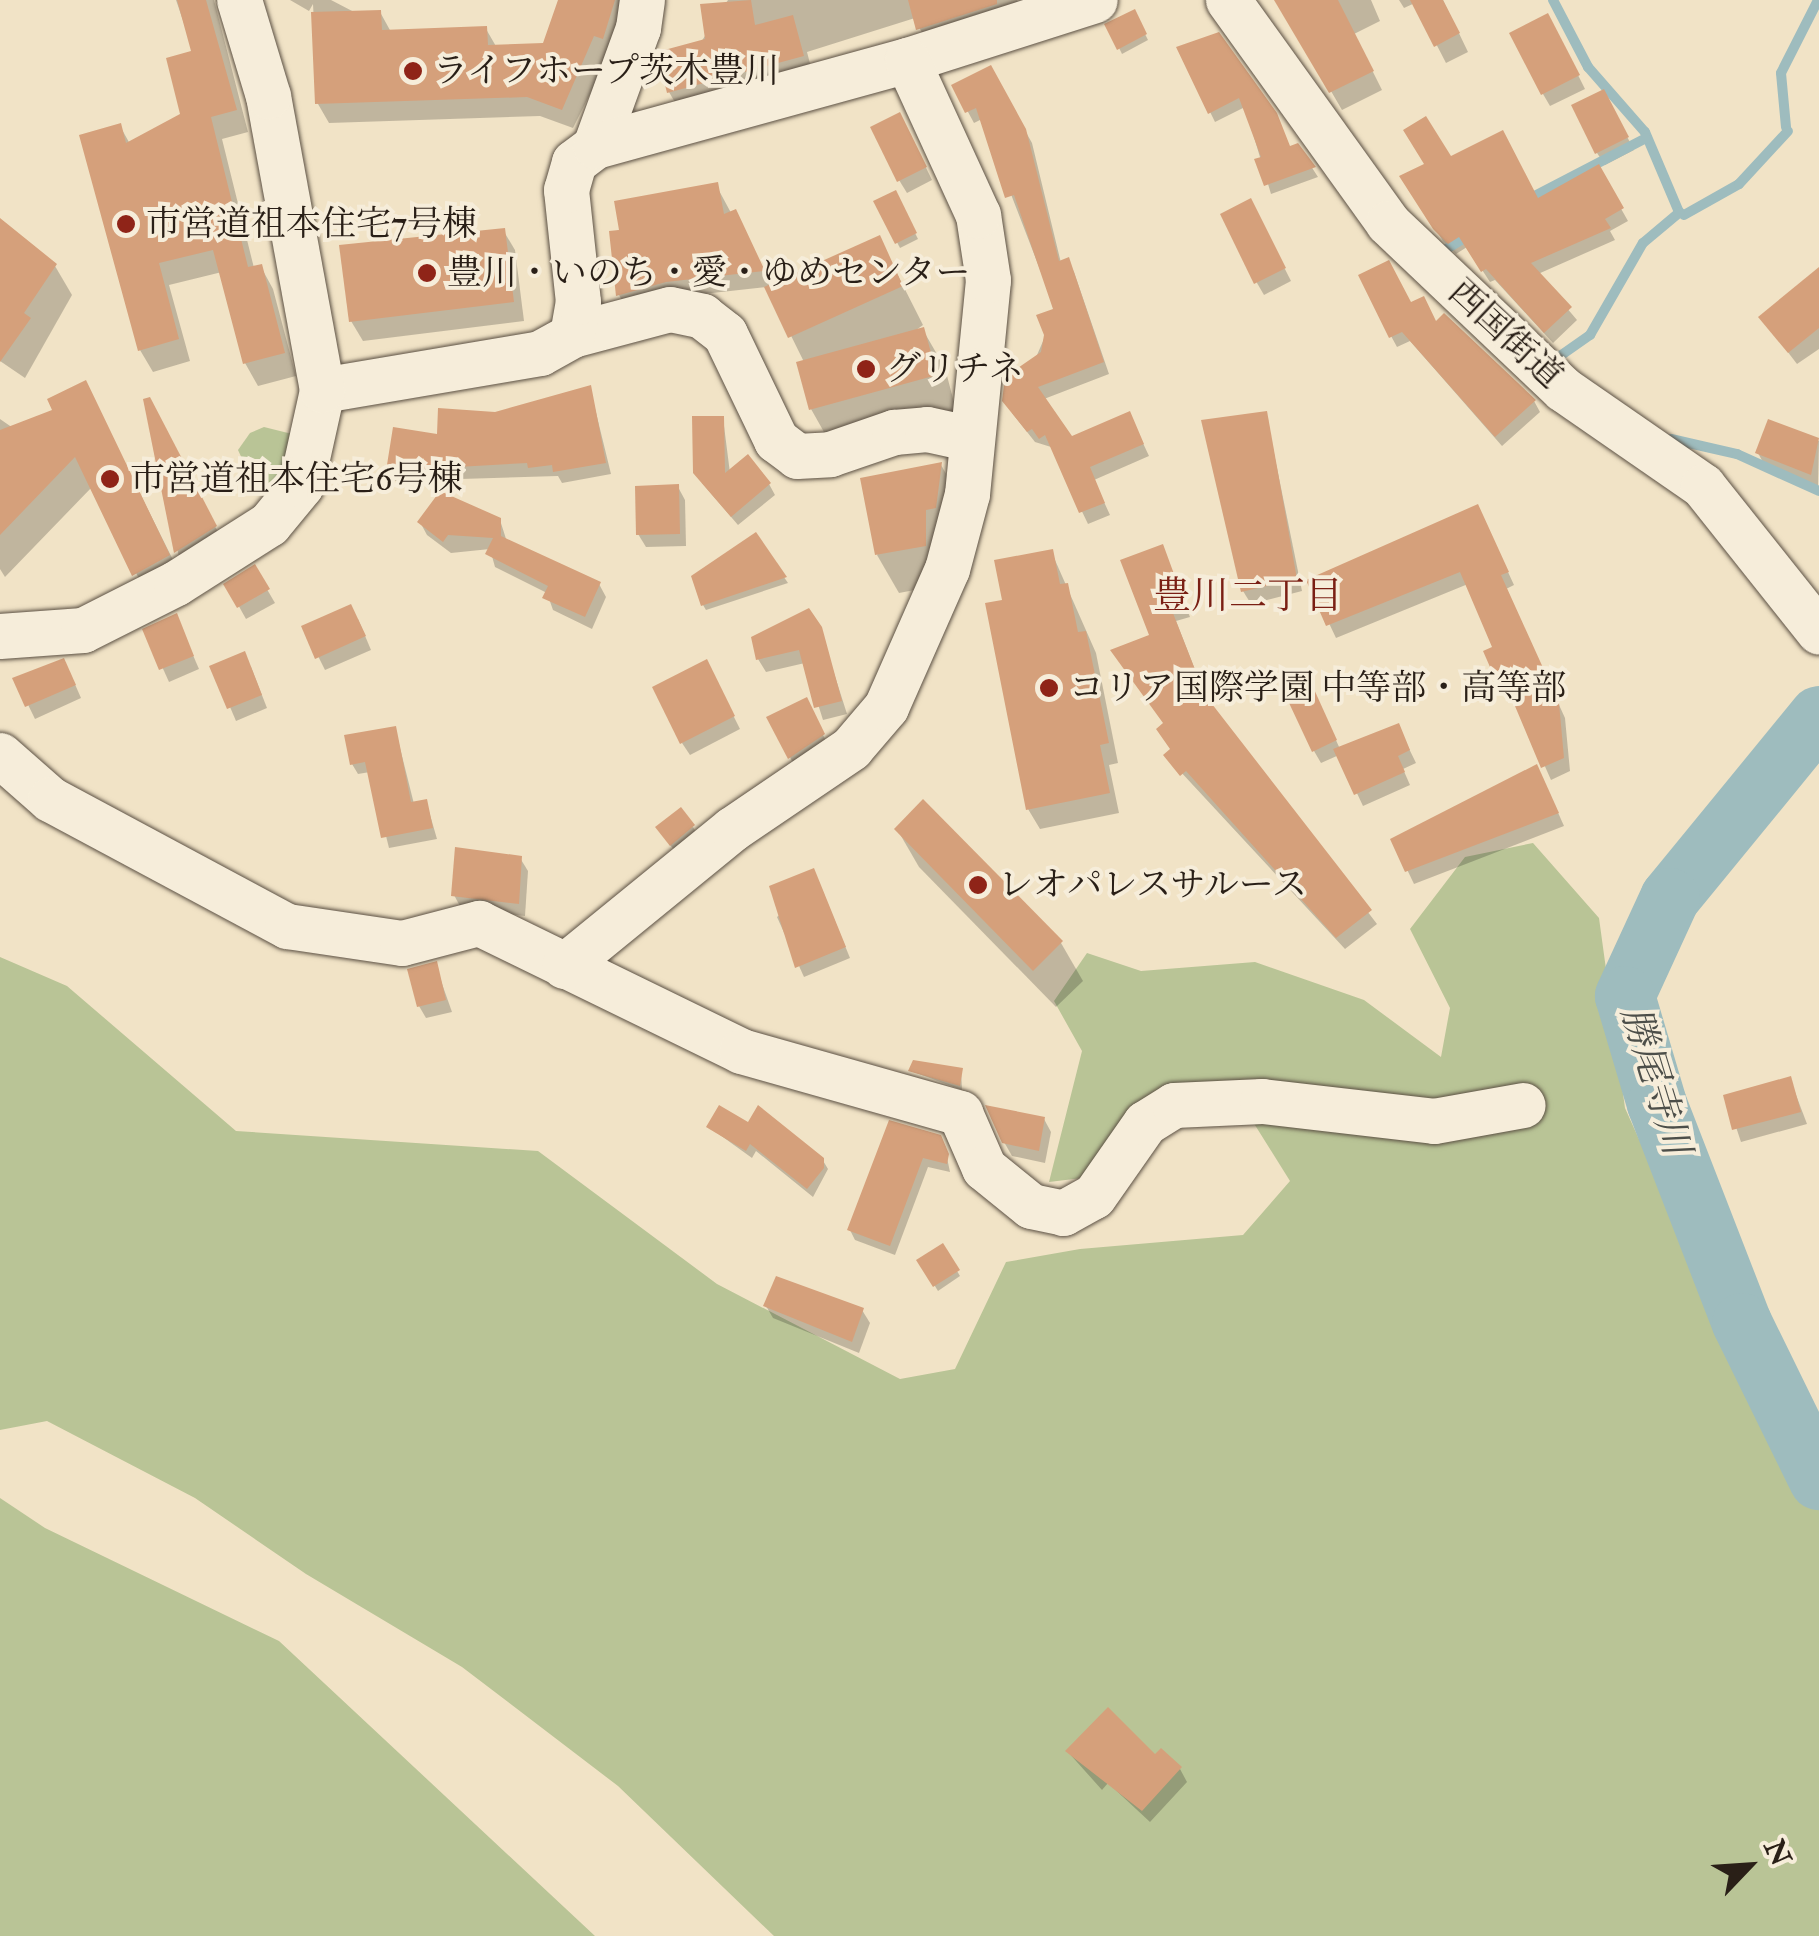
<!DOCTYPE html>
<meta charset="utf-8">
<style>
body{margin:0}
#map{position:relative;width:1819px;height:1936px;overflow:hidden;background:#f1e3c6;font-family:"IM FELL Double Pica","Noto Serif JP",serif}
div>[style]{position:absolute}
.green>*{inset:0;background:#b9c496}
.shadow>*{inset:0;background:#0003}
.stream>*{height:10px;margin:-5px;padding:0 5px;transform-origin:5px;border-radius:5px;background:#9ebcbe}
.river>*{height:60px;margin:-30px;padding:0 30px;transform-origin:30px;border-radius:30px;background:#9ebcbe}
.building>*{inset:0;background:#d5a07b}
.roads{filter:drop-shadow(0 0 2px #5b5043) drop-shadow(0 0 2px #5b5043)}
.minor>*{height:45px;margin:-22.5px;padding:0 22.5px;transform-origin:22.5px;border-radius:22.5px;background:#f6edda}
.dots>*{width:28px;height:28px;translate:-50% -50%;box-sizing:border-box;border:5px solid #f6edda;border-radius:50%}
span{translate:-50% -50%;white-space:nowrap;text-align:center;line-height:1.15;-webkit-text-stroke:8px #f6edda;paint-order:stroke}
.poi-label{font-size:35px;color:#291f17}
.left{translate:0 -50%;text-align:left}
.street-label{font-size:35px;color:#291f17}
.neighbourhood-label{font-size:38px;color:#7a1f14}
.water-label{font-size:38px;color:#4c4e49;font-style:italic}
.north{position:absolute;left:1699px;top:1816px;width:100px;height:100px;-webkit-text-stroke:8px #f6edda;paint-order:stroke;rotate:65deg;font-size:28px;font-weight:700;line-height:40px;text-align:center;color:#291f17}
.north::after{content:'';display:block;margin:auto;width:35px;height:45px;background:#291f17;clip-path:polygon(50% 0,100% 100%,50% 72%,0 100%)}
</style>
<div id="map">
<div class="green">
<i style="clip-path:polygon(264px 427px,296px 435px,284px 475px,270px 483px,252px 480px,238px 450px,250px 433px)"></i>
<i style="clip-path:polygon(1533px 843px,1599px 918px,1625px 1108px,1741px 1367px,1819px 1509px,1819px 1936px,774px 1936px,618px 1786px,462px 1667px,306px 1574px,195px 1498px,47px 1421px,0 1430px,0 957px,67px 986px,236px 1131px,538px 1151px,717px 1284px,900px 1379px,955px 1369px,1006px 1262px,1080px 1249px,1243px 1235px,1290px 1181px,1233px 1090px,1179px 1091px,1123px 1173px,1049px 1182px,1082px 1051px,1054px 1001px,1087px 953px,1141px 971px,1255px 962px,1364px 1000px,1441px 1057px,1450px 1008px,1410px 929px,1465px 857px)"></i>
<i style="clip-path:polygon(0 1498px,45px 1528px,279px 1641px,595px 1936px,0 1936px)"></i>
</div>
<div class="shadow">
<i style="clip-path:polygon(176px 0,214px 0,248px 132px,222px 139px,254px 268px,261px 267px,273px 289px,296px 376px,258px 386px,245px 363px,222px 272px,169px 285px,190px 361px,153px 372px,140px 350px,120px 126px,130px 144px,183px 116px,194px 53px)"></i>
<i style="clip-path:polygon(290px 0,331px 0,356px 13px,380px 12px,391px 32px,486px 29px,497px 48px,545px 46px,561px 0,637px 0,573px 128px,540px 116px,329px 123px,318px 104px,313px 4px,309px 11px)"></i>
<i style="clip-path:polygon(1017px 0,1021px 8px,929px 48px,915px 18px,807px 52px,813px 75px,680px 111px,669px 92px,728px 0)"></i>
<i style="clip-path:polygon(1278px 0,1371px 0,1380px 21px,1354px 34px,1382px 90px,1342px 110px)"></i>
<i style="clip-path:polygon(1399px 0,1443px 0,1468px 52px,1446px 63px,1415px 3px,1404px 8px)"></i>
<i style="clip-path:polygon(1134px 12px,1148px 40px,1122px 54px,1108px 25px)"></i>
<i style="clip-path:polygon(1555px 29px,1585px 89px,1550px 106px,1543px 94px)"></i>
<i style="clip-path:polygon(1218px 35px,1290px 149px,1298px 146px,1318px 177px,1271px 194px,1245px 107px,1215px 122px,1179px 49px)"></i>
<i style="clip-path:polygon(990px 68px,1032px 143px,1061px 263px,1067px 260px,1074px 272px,1109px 374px,1044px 399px,1071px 439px,1135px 426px,1149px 456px,1094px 480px,1110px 515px,1088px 524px,1051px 447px,1035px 442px,1012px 413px,1056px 311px,982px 119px,974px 123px,954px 86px)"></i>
<i style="clip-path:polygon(1610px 104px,1634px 150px,1605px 165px,1597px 153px)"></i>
<i style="clip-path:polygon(906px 127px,932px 180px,907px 193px,899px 180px)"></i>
<i style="clip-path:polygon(1450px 159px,1537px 201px,1598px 168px,1628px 221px,1610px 231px,1615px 240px,1538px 274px,1577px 320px,1553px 343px,1495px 280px,1490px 282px,1467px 247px,1456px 254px,1443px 241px,1403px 177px)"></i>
<i style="clip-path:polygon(716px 185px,771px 287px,879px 238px,923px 325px,912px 333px,923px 330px,945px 368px,957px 414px,833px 448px,811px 409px,799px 364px,804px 362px,767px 287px,676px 297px,628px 311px,619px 295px,612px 233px)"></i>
<i style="clip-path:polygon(895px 193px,918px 239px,900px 248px,876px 202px)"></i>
<i style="clip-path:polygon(1257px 214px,1291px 281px,1264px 295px,1257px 283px)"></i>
<i style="clip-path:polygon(0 222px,55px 266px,72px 295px,25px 378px,0 361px)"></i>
<i style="clip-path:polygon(503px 230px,515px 250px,524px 321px,363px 341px,351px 321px)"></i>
<i style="clip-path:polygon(1819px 269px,1819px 349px,1797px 364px,1761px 317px)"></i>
<i style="clip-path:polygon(1410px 305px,1534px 401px,1540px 412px,1502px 446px,1410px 341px,1397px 347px,1391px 336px)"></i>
<i style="clip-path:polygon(85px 383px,186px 586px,152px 604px,92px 487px,5px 577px,0 569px,0 419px,13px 428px,56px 411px)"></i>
<i style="clip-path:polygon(590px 388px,611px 474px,562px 483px,558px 476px,395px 481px,388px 470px,439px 437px)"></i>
<i style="clip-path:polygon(149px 400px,218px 532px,179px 557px,146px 401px)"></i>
<i style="clip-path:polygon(1266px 414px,1302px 591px,1251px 604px,1243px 591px)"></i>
<i style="clip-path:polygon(723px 418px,730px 473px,769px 484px,775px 495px,738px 525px,702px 483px)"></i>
<i style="clip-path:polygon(1770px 422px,1819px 441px,1818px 487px,1765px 466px,1758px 453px)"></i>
<i style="clip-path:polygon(941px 465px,963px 503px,946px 584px,899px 593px,877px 555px)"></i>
<i style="clip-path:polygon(678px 487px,685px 500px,686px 546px,646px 547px,638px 534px)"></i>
<i style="clip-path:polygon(441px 493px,500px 520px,507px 542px,599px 584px,606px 597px,592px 629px,553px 610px,547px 593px,495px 567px,490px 549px,451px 553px,427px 535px,420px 522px)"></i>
<i style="clip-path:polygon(1484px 520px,1514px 585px,1506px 589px,1565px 718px,1570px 771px,1551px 780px,1512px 692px,1506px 694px,1499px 682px,1495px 648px,1468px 584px,1336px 638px,1309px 581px)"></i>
<i style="clip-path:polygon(755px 535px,788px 583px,706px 610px,703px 605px)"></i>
<i style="clip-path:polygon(1162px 547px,1190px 617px,1176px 621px,1208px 703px,1377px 924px,1345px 949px,1166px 756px,1172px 751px,1153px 637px)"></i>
<i style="clip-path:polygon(1051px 551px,1096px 653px,1118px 763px,1109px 765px,1119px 813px,1040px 829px,1028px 809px,1005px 602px)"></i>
<i style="clip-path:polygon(254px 567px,275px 603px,246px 619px,227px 585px)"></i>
<i style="clip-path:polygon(176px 616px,199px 669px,169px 682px,146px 631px)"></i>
<i style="clip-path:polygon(358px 619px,371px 650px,325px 670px,304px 628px)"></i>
<i style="clip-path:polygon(820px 629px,847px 714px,823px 720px,805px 663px,766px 672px,758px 659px)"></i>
<i style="clip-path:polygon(213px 667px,251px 667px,267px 708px,236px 721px)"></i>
<i style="clip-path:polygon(70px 673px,81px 698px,35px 719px,16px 680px)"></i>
<i style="clip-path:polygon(713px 675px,740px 729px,690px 755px,682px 743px)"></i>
<i style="clip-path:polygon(1314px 692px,1340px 749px,1398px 726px,1416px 763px,1403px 769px,1410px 785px,1363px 806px,1339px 755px,1321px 763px,1314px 751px)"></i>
<i style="clip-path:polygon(806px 700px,826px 741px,793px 763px,770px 718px)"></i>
<i style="clip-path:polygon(395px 728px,414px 804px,426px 801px,437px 839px,389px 848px,370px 772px,358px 774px,352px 764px)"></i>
<i style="clip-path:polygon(1543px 779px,1564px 826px,1414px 884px,1393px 840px)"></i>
<i style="clip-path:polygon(693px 827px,696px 832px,674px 850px,661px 833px)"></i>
<i style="clip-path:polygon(897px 829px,1061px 943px,1083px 981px,1056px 1007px,919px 867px)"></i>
<i style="clip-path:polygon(520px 858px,528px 871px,525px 916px,461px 908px,454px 895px)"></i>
<i style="clip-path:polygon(819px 882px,850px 958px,804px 977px,777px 917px)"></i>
<i style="clip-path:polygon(435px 964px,452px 1012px,426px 1018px,419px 1006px)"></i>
<i style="clip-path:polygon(961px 1070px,962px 1090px,911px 1071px)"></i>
<i style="clip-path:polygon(1790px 1079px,1807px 1124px,1741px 1142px,1726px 1097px)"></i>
<i style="clip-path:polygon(1044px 1119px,1051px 1132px,1045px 1163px,1012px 1156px,1004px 1142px)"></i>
<i style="clip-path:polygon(891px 1123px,945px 1148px,950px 1172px,928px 1167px,895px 1255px,855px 1240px,850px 1230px)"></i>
<i style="clip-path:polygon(709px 1127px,822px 1159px,828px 1169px,813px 1197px,756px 1151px,752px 1158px)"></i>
<i style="clip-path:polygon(942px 1246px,960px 1276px,938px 1291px,919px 1260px)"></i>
<i style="clip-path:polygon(766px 1306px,862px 1310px,870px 1323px,859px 1353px,773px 1318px)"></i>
<i style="clip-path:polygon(1068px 1752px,1155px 1758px,1180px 1769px,1187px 1782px,1150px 1822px,1108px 1783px,1102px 1790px)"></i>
</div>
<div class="stream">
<i style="left:1553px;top:0;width:76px;rotate:62.4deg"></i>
<i style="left:1588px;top:67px;width:86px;rotate:48.8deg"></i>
<i style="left:1645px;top:132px;width:87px;rotate:67deg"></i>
<i style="left:1786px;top:127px;width:54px;rotate:-95.3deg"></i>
<i style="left:1781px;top:73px;width:82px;rotate:-63.1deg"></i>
<i style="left:1527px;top:200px;width:134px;rotate:-27.5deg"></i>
<i style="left:1684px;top:215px;width:63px;rotate:-29.4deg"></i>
<i style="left:1739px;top:184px;width:72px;rotate:-47.2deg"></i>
<i style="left:1443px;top:251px;width:31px;rotate:-31deg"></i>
<i style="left:1560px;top:356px;width:37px;rotate:-35deg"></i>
<i style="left:1590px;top:335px;width:106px;rotate:-60.1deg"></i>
<i style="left:1643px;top:243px;width:48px;rotate:-40deg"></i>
<i style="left:1671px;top:439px;width:68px;rotate:12.8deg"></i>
<i style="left:1737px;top:454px;width:90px;rotate:24.3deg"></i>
</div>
<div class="river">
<i style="left:1819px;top:716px;width:235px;rotate:129.3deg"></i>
<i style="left:1670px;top:898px;width:108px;rotate:114.7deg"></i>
<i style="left:1625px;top:996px;width:113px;rotate:73.5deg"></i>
<i style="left:1657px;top:1104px;width:235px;rotate:68.8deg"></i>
<i style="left:1742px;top:1323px;width:175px;rotate:63.9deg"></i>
</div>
<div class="building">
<i style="clip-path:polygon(177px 0,206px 0,237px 110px,211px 117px,248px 267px,262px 264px,285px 353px,243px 364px,213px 250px,159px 263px,179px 339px,138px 351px,79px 135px,121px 123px,126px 143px,180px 114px,166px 58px,191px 51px)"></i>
<i style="clip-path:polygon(558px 0,615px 0,603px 39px,594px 36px,562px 110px,527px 97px,315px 104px,311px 12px,381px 10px,382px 30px,487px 26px,488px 45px,543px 43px)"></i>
<i style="clip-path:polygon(751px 0,755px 25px,793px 15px,804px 56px,667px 93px,657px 52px,705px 39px,700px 4px)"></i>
<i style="clip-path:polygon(908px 0,997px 0,997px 4px,916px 30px)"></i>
<i style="clip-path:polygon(1274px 0,1338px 0,1374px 71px,1329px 93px)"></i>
<i style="clip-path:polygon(1410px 0,1443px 0,1460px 33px,1434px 47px)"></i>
<i style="clip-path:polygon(1135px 9px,1147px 34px,1117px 50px,1104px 24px)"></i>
<i style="clip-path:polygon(1548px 13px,1580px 75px,1541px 95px,1509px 33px)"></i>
<i style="clip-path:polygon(1219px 32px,1277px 113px,1290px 146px,1298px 143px,1316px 167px,1264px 186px,1254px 159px,1261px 157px,1239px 98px,1208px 114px,1176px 47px)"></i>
<i style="clip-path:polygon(991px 65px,1026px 129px,1059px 261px,1069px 257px,1104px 362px,1038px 387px,1072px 436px,1130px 411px,1144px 444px,1090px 467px,1105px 503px,1079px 513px,1045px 435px,1039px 439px,1032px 429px,1027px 432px,1002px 401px,1005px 377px,1041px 352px,1044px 335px,1036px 315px,1053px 309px,1014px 195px,1005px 198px,976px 108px,965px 113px,951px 85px)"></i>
<i style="clip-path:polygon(1604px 89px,1629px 137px,1595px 154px,1571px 105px)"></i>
<i style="clip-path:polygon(900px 112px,927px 167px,897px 182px,870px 127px)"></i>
<i style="clip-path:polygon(1426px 116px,1451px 156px,1503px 130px,1538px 198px,1599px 164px,1624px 208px,1605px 219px,1611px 228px,1531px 263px,1572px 307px,1544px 333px,1486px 269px,1481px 272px,1459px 237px,1448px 244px,1433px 229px,1399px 176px,1424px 164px,1403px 130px)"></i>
<i style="clip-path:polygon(718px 182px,724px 214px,736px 209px,765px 271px,666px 282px,616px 296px,609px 231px,619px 230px,614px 201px)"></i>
<i style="clip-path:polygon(896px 190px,917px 233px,895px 244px,873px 201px)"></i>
<i style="clip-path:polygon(1251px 198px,1286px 268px,1254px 284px,1220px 214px)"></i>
<i style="clip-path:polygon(0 218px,57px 264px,24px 313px,31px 318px,0 362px)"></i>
<i style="clip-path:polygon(505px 228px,514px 302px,349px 322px,339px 245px)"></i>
<i style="clip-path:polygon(880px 235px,903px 286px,788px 338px,764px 287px)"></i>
<i style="clip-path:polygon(1389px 260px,1411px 302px,1424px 296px,1436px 321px,1444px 313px,1536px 400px,1495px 437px,1402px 332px,1389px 338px,1358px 275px)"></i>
<i style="clip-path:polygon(1819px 267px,1819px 328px,1788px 353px,1758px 317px)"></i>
<i style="clip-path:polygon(924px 327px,937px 375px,809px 410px,796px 362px)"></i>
<i style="clip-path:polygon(86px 380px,170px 555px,132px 576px,75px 457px,0 535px,0 430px,52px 410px,47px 399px)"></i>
<i style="clip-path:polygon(591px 385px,606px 463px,553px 472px,552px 465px,528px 468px,527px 463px,386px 471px,393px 427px,437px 434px,438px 408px,495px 412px)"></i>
<i style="clip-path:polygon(150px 397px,217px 526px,174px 553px,143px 399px)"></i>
<i style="clip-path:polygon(1267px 411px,1297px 579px,1241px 592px,1201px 420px)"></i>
<i style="clip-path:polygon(692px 416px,724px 416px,725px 473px,748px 454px,771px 483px,731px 517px,693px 473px)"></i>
<i style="clip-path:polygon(1768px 419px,1819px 438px,1811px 475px,1755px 453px)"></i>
<i style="clip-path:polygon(942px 462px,936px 508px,926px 510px,926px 546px,875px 555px,860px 478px)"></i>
<i style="clip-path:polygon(679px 484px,680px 534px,636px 535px,635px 486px)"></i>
<i style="clip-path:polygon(440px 491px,501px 518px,501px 536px,601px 582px,585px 617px,542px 598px,548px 586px,485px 554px,493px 538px,448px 535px,443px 542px,417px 522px)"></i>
<i style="clip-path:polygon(1478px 504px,1509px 572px,1501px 575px,1559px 703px,1564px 758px,1541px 768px,1504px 680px,1497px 683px,1483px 651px,1492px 647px,1460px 572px,1326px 626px,1306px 580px)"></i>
<i style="clip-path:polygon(756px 532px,787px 577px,701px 606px,691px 576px)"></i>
<i style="clip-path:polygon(1163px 544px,1185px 604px,1171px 608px,1205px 695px,1372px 910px,1336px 938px,1186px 771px,1180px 776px,1163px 755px,1170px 749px,1156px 729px,1163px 723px,1110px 650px,1149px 635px,1120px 560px)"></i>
<i style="clip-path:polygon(1053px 549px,1060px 584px,1068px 583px,1078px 632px,1086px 631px,1109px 743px,1100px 745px,1110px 793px,1026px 810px,985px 603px,1002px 600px,994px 560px)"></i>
<i style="clip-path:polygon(255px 564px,270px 589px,237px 608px,223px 584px)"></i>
<i style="clip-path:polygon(351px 604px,366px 636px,315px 659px,301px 626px)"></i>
<i style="clip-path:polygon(809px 608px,822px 627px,842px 701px,814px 708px,799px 650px,756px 660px,751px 637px)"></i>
<i style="clip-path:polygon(177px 613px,194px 656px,159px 670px,142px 629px)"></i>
<i style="clip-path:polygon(245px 651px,262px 695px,227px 709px,209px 666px)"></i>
<i style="clip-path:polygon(64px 658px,76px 685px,25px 707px,12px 678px)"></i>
<i style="clip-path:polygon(707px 659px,735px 716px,680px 744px,652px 687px)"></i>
<i style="clip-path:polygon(1308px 676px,1337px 740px,1312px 752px,1282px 688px)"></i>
<i style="clip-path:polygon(807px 697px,825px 734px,788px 759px,766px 717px)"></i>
<i style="clip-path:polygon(1399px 723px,1410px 750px,1398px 756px,1405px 772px,1354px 795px,1333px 749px)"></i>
<i style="clip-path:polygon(396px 726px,411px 802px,427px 799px,433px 828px,381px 838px,365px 762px,350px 765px,344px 735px)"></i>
<i style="clip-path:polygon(1537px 764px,1559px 813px,1405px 872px,1390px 839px)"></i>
<i style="clip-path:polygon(923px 799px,1063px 941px,1033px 971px,894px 829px)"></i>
<i style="clip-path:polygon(681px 807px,695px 825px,670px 846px,655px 827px)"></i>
<i style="clip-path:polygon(455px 847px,522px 856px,519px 904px,451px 896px)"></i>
<i style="clip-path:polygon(814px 868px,846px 947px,795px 968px,769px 886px)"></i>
<i style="clip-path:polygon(437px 961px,446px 1000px,417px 1007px,407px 969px)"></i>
<i style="clip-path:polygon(913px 1060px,963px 1068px,960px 1086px,908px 1071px)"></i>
<i style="clip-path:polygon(1791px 1076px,1801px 1112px,1732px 1130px,1723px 1095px)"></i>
<i style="clip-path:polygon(719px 1105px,748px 1122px,758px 1105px,824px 1158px,824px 1168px,807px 1189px,750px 1144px,746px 1151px,706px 1127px)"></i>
<i style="clip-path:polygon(985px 1105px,1045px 1117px,1039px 1151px,1002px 1143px)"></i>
<i style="clip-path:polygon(889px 1120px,941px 1135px,949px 1154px,947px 1164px,923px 1158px,890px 1246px,847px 1230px)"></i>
<i style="clip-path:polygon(943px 1243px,960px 1270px,933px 1287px,916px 1260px)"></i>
<i style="clip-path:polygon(776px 1276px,864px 1308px,852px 1342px,763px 1306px)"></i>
<i style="clip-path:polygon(1108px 1707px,1155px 1754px,1161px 1748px,1182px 1767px,1142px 1811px,1065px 1751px)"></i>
</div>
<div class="roads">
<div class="minor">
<i style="left:1228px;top:0;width:274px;rotate:54.3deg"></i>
<i style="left:1388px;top:223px;width:241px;rotate:43.5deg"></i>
<i style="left:1563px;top:389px;width:170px;rotate:34.7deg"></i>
<i style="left:1703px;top:486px;width:186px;rotate:51.5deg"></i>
<i style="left:595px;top:146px;width:126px;rotate:-70deg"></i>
<i style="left:638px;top:28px;width:28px;rotate:-82deg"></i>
<i style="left:572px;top:335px;width:101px;rotate:-14.9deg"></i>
<i style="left:670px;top:309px;width:33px;rotate:12deg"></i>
<i style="left:702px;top:316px;width:29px;rotate:38deg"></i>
<i style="left:725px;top:334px;width:118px;rotate:64.3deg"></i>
<i style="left:776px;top:440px;width:26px;rotate:37deg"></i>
<i style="left:797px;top:456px;width:33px;rotate:-3deg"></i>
<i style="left:830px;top:454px;width:68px;rotate:-19deg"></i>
<i style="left:894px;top:432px;width:33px;rotate:-5deg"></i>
<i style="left:927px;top:429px;width:42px;rotate:12.4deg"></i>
<i style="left:322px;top:390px;width:221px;rotate:-9.6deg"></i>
<i style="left:540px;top:353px;width:37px;rotate:-29deg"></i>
<i style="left:572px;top:335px;width:34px;rotate:-80deg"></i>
<i style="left:578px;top:302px;width:113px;rotate:-96.1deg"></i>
<i style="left:566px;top:190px;width:29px;rotate:-74deg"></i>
<i style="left:574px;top:162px;width:26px;rotate:-37deg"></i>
<i style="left:595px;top:146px;width:324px;rotate:-15.4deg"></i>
<i style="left:907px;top:60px;width:197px;rotate:-17.7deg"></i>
<i style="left:0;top:636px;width:83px;rotate:-4.1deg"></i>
<i style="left:83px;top:630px;width:104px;rotate:-26.8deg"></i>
<i style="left:176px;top:583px;width:110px;rotate:-32.4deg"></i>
<i style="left:269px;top:524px;width:50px;rotate:-50.6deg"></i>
<i style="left:301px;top:485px;width:97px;rotate:-77.5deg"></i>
<i style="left:322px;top:390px;width:299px;rotate:-100.4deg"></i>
<i style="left:268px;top:96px;width:100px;rotate:-106.8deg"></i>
<i style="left:0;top:755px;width:67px;rotate:41.3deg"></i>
<i style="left:50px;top:799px;width:269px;rotate:28.2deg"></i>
<i style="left:287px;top:926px;width:116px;rotate:8.4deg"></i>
<i style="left:402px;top:943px;width:80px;rotate:-14.6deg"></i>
<i style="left:479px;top:923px;width:292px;rotate:26deg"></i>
<i style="left:741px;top:1051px;width:228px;rotate:15.8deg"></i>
<i style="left:960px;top:1113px;width:60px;rotate:66.4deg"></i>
<i style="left:984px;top:1168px;width:60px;rotate:39deg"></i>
<i style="left:1031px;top:1206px;width:33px;rotate:12deg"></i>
<i style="left:1063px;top:1213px;width:35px;rotate:-29deg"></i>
<i style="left:1094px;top:1196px;width:89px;rotate:-55.1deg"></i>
<i style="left:1145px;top:1123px;width:34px;rotate:-32deg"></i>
<i style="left:1174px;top:1105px;width:88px;rotate:-2.6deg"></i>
<i style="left:1262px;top:1101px;width:173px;rotate:6.6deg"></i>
<i style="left:1434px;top:1121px;width:90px;rotate:-10.2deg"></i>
<i style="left:564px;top:966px;width:217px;rotate:-39.2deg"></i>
<i style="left:732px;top:829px;width:144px;rotate:-34.2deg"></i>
<i style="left:851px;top:748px;width:54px;rotate:-49.5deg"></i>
<i style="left:886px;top:707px;width:151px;rotate:-66.2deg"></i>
<i style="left:947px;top:569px;width:78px;rotate:-75.1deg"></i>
<i style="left:967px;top:494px;width:215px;rotate:-84.4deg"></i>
<i style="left:988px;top:280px;width:66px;rotate:-98.7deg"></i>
<i style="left:978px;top:215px;width:170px;rotate:-114.6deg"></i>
</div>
</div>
<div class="dots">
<i style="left:413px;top:71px;background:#8f2418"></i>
<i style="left:126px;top:224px;background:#8f2418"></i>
<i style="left:427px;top:273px;background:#8f2418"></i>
<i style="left:866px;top:369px;background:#8f2418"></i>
<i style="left:110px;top:479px;background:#8f2418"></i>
<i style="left:1049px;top:688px;background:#8f2418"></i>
<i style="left:978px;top:885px;background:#8f2418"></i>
</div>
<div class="poi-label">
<span class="left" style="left:433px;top:71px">ライフホープ茨木豊川</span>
<span class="left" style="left:146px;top:224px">市営道祖本住宅7号棟</span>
<span class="left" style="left:447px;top:273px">豊川・いのち・愛・ゆめセンター</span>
<span class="left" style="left:886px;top:369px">グリチネ</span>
<span class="left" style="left:130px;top:479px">市営道祖本住宅6号棟</span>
<span class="left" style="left:1069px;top:688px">コリア国際学園 中等部・高等部</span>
<span class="left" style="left:998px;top:885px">レオパレスサルース</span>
</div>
<div class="street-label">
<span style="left:1506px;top:334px;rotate:43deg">西国街道</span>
</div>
<div class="neighbourhood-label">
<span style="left:1248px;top:597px">豊川二丁目</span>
</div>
<div class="water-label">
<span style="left:1655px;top:1081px;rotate:73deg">勝尾寺川</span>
</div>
<div class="north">N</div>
</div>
